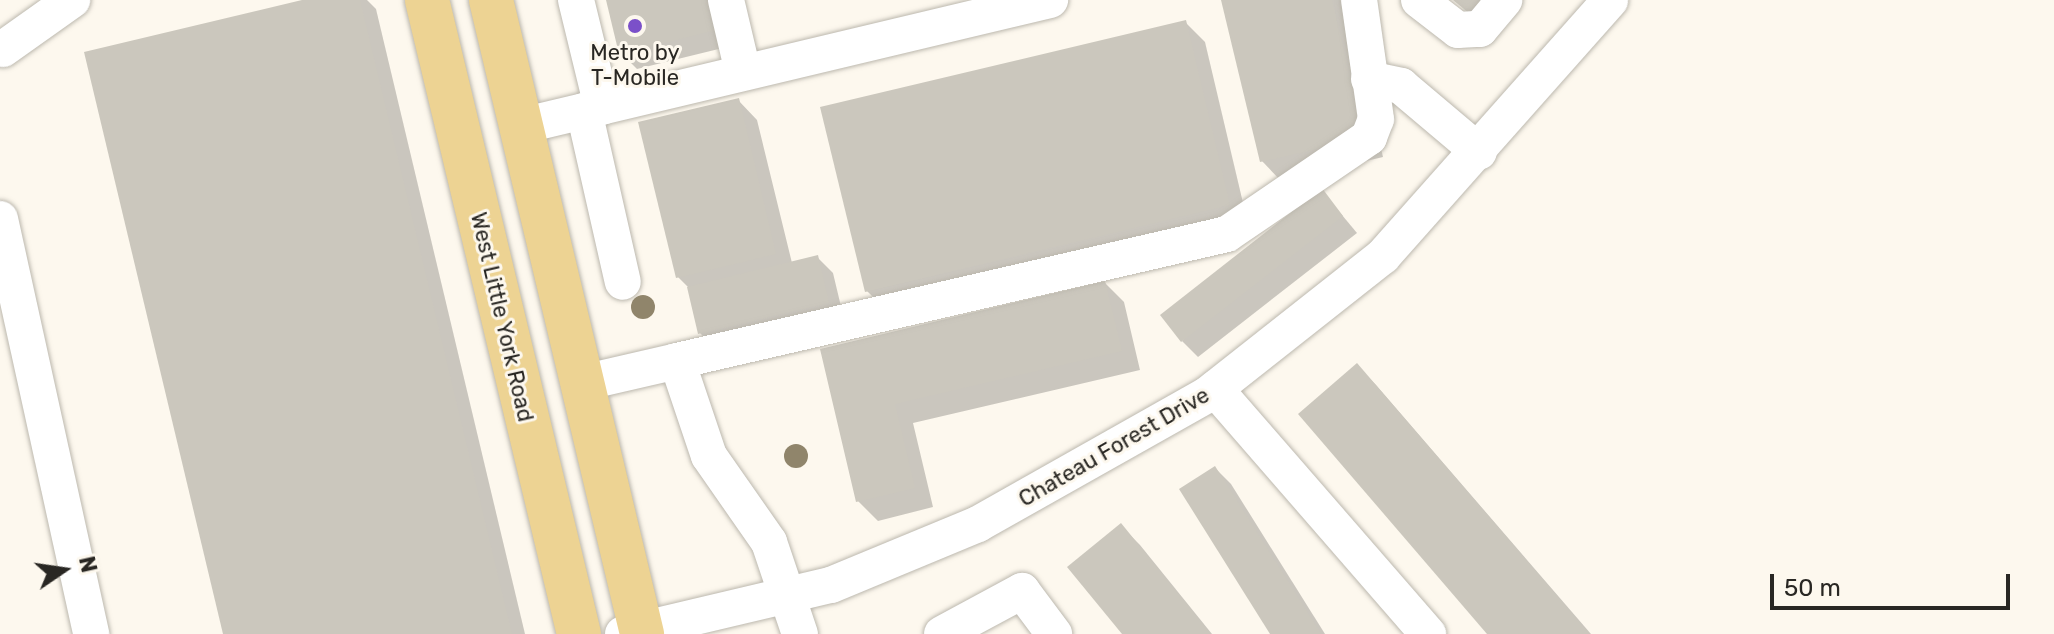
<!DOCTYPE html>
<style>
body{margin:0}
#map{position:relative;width:2054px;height:634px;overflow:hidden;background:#fdf8ee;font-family:Rubik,sans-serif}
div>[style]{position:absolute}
.shadow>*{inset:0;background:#0003}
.building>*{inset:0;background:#cbc7bd}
.roads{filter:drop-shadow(0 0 2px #bcb8ae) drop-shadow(0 0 2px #bcb8ae)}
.minor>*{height:36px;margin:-18px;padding:0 18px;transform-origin:18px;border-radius:18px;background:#fff}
.major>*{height:44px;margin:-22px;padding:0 22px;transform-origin:22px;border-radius:22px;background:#edd393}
.trees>*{width:24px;height:24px;margin:-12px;border-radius:50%;background:#90856b}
.dots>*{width:22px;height:22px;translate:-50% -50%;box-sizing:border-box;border:4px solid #fdf8ee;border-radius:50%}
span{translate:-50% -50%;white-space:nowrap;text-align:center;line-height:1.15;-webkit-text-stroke:6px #fdf8ee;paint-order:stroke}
.poi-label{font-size:22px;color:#292723}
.street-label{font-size:22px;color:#292723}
.north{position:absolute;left:24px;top:530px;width:80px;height:80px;-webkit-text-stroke:6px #fdf8ee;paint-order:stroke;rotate:77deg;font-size:22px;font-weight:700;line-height:32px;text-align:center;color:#292723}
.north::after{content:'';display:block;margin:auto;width:28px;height:36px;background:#292723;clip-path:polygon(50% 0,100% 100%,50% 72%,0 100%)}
.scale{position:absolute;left:1770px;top:574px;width:240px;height:36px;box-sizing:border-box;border:4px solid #292723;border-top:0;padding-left:10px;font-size:24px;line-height:28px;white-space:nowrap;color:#292723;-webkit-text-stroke:6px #fdf8ee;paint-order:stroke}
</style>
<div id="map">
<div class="shadow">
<i style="clip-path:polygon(311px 0,367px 0,376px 9px,525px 634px,225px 634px)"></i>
<i style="clip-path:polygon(608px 0,724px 0,735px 45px,637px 69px,621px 53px)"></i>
<i style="clip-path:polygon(1223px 0,1346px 0,1383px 157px,1281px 181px,1262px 161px)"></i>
<i style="clip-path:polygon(1185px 22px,1205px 42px,1248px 224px,886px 310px,867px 291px)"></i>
<i style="clip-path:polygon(738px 100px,757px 120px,792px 263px,817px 257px,833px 273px,844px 319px,715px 349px,700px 333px,689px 288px,678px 277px)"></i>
<i style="clip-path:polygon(1322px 191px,1357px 233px,1198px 357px,1182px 341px)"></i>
<i style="clip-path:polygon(1105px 283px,1124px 302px,1140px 370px,913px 423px,933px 507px,878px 521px,858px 501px,822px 350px)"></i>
<i style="clip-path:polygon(1357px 366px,1376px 385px,1591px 634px,1490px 634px)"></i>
<i style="clip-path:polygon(1215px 468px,1231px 484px,1325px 634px,1272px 634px)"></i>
<i style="clip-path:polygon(1121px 526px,1140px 545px,1212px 634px,1125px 634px)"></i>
</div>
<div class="building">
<i style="clip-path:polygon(302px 0,360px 0,512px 634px,223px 634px,84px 52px)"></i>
<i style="clip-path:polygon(606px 0,713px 0,720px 29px,619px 54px)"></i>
<i style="clip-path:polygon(1221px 0,1332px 0,1365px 138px,1260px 162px)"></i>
<i style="clip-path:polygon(1453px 0,1482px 0,1470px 14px)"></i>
<i style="clip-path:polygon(1186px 20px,1230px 205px,865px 292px,820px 107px)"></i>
<i style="clip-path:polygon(739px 98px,776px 254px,676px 278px,638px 122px)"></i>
<i style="clip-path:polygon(1322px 188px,1343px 216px,1181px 342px,1160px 315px)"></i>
<i style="clip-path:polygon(818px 255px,829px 303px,698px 334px,687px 287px)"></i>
<i style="clip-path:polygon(1105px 281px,1122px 351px,895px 404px,915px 488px,856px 502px,820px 349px)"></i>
<i style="clip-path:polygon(1357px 363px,1590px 634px,1487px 634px,1298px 414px)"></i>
<i style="clip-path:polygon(1215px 466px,1321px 634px,1270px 634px,1179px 489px)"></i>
<i style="clip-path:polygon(1121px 523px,1211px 634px,1122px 634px,1067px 567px)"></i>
</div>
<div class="roads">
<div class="minor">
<i style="left:576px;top:0;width:110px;rotate:76.3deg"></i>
<i style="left:726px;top:0;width:74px;rotate:76.7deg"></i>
<i style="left:1419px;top:0;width:49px;rotate:37.6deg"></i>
<i style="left:1458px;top:30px;width:22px;rotate:-3deg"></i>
<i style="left:1480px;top:29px;width:38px;rotate:-50deg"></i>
<i style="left:3px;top:49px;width:85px;rotate:-35.4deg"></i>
<i style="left:1369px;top:79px;width:33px;rotate:12deg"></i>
<i style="left:1401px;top:86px;width:102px;rotate:40.2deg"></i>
<i style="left:584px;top:111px;width:175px;rotate:77.2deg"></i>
<i style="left:521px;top:126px;width:544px;rotate:-13.4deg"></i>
<i style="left:0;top:219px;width:425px;rotate:77.6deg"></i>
<i style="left:677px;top:361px;width:564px;rotate:-13deg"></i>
<i style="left:1227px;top:234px;width:172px;rotate:-34.3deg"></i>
<i style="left:1369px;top:137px;width:19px;rotate:-69deg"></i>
<i style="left:1376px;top:119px;width:120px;rotate:-98.1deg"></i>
<i style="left:582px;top:383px;width:98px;rotate:-13deg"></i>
<i style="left:677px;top:361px;width:100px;rotate:71.4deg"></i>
<i style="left:709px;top:456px;width:105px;rotate:55.1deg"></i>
<i style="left:769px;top:542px;width:97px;rotate:71.4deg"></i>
<i style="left:1215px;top:389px;width:325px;rotate:49deg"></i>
<i style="left:623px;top:634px;width:214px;rotate:-13.3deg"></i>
<i style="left:831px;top:585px;width:159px;rotate:-22.5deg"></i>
<i style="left:978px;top:524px;width:263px;rotate:-29.4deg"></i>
<i style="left:1207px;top:395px;width:224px;rotate:-38.3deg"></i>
<i style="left:1383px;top:256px;width:342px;rotate:-48.4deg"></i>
<i style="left:942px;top:634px;width:91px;rotate:-28.3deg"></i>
<i style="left:1022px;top:591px;width:54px;rotate:53.3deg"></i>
</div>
<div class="major">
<i style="left:427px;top:0;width:652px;rotate:76.52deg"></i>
<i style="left:491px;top:0;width:652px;rotate:76.6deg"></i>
</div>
</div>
<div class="trees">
<i style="left:643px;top:307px"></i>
<i style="left:796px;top:456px"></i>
</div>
<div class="dots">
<i style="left:635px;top:26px;background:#7b50c9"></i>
</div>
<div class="poi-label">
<span style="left:635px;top:65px">Metro by<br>T-Mobile</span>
</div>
<div class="street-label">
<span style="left:502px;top:317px;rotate:77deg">West Little York Road</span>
<span style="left:1114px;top:447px;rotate:-30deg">Chateau Forest Drive</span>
</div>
<div class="north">N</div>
<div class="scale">50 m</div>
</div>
